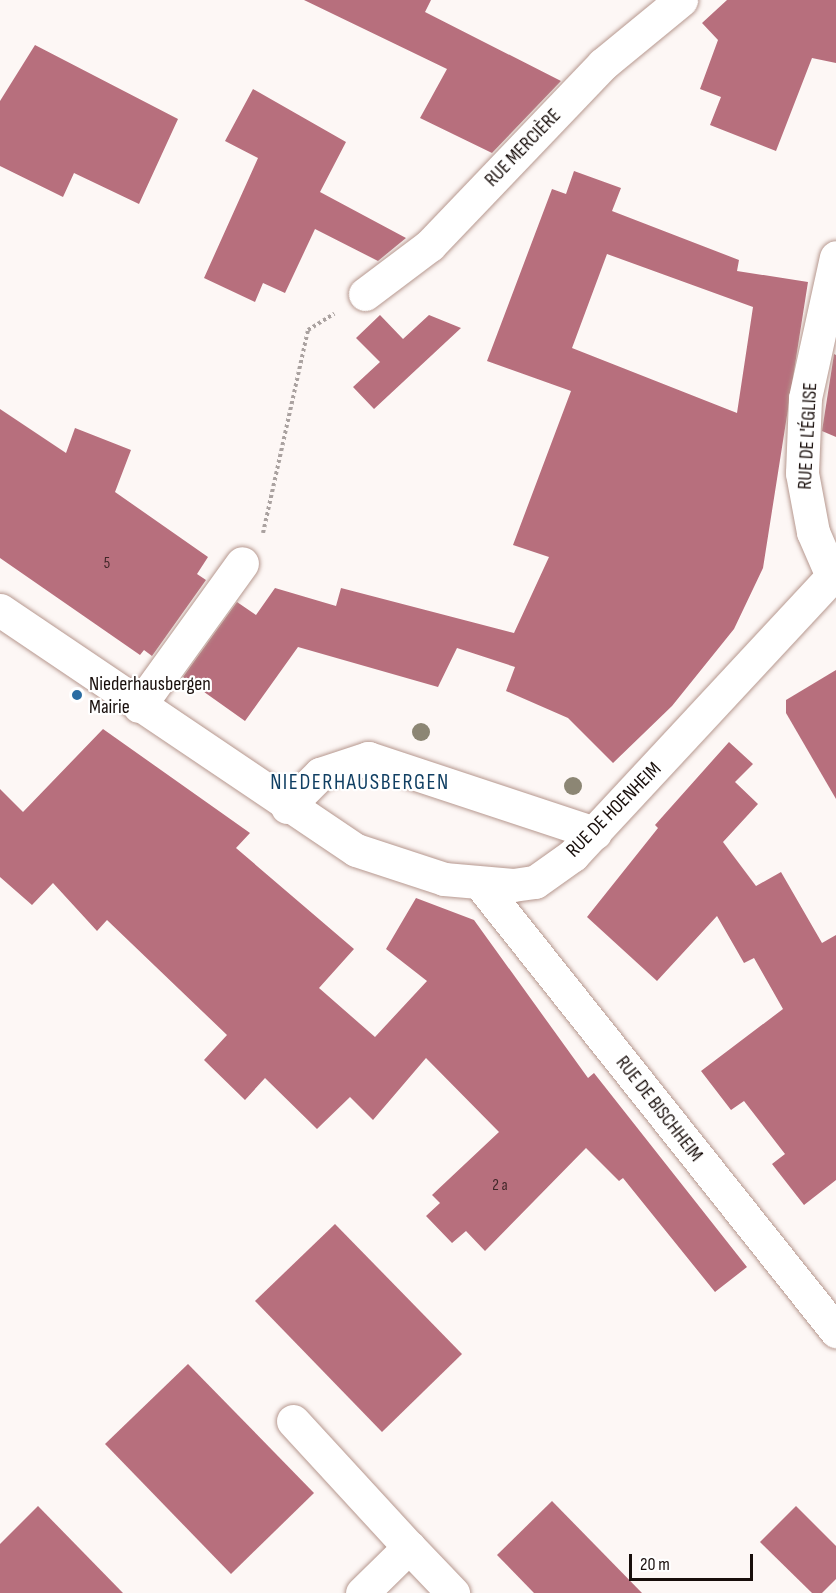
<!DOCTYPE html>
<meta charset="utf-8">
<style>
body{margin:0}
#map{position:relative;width:836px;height:1593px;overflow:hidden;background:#fdf7f5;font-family:"Sofia Sans Condensed",sans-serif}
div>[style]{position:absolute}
.building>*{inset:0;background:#b76f7d}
.path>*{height:4px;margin-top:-2px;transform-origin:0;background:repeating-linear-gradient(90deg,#aaa2a0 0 3px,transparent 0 6px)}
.roads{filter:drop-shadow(0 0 2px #b6988f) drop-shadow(0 0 2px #b6988f)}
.minor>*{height:33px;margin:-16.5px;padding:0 16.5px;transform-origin:16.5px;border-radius:16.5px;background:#fff}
.trees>*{width:18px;height:18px;margin:-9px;border-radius:50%;background:#8c8674}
.dots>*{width:16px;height:16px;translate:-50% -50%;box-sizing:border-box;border:3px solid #fff;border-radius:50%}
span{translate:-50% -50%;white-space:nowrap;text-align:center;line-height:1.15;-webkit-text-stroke:4.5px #fff;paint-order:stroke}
.number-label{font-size:16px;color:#402628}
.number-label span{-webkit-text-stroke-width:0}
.street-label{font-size:20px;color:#180e0b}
.poi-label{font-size:20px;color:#180e0b}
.left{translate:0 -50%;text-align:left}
.quarter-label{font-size:22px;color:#103f63;letter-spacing:1.5px}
.scale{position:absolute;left:629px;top:1554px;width:124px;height:27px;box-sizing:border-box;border:3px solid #180e0b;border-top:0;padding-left:8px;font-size:18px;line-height:21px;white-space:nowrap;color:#180e0b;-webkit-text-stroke:4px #fff;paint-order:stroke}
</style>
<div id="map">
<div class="building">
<i style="clip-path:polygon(304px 0,431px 0,425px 12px,561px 81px,492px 153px,420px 118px,447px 69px)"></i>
<i style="clip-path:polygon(727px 0,836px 0,836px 63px,812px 58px,776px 151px,710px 125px,721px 97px,700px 89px,718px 40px,702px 23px)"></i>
<i style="clip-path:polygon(35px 45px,178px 119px,139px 204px,74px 173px,63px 197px,0 166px,0 101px)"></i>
<i style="clip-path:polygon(253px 89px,346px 142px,320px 192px,406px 238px,378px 261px,315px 229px,285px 293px,263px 283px,255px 302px,204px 278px,258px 158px,225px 141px)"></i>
<i style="clip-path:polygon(evenodd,574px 171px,621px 188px,612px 211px,739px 260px,737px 271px,808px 282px,763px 568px,734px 629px,672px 706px,613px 763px,568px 718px,506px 691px,515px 667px,457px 648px,438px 687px,298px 647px,245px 721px,183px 677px,237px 602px,256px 615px,275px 588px,336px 606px,341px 588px,514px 633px,549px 557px,513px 545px,571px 391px,487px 361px,552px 189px,566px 194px,574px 171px,607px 254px,753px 307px,737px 413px,572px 348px,607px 254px)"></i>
<i style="clip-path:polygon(380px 315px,403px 339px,429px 315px,461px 328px,374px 409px,353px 387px,380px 362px,356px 338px)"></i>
<i style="clip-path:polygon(834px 354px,836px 355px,836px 437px,822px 431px)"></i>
<i style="clip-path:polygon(0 409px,66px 453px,75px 428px,131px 450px,115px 492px,208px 557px,197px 574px,206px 580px,152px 656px,144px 650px,140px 655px,0 558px)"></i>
<i style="clip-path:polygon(836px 670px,836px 799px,786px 713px,786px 700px)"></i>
<i style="clip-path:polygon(103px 729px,250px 833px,236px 848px,354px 949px,319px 988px,375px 1037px,427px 981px,386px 949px,416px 898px,474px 920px,588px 1078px,594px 1073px,747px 1267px,715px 1292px,623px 1178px,619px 1181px,586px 1148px,485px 1251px,466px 1231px,452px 1243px,426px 1216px,440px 1203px,432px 1195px,499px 1132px,426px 1058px,373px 1120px,350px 1097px,317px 1129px,265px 1078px,245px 1100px,204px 1060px,227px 1035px,107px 920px,97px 931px,53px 883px,32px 905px,0 877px,0 789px,23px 812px)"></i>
<i style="clip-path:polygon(729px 742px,753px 764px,735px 782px,758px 804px,723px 842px,756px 886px,781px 872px,822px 943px,836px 935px,836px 1180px,804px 1205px,772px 1164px,785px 1154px,744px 1101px,731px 1110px,701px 1071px,783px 1009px,754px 958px,744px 963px,717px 916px,657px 981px,587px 917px,658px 828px,655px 825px)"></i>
<i style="clip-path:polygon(335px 1224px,462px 1354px,382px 1432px,255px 1301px)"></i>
<i style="clip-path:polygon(188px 1364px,314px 1493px,231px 1574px,105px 1444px)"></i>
<i style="clip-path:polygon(552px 1501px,642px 1593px,534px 1593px,497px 1555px)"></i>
<i style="clip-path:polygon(38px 1506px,123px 1593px,0 1593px,0 1544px)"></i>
<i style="clip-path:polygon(796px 1506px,836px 1546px,836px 1579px,822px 1593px,812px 1593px,760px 1542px)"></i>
</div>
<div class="path">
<i style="left:263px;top:533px;width:208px;rotate:-77.5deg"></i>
<i style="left:308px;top:330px;width:31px;rotate:-32deg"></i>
</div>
<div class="roads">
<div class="minor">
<i style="left:365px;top:294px;width:81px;rotate:-37deg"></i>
<i style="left:430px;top:245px;width:250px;rotate:-46.3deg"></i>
<i style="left:603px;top:64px;width:101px;rotate:-39.4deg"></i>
<i style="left:832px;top:576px;width:48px;rotate:-113.4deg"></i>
<i style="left:813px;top:532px;width:60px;rotate:-100.6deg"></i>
<i style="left:802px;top:473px;width:75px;rotate:-87.7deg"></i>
<i style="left:805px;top:398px;width:144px;rotate:-77.6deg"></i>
<i style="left:0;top:610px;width:429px;rotate:34deg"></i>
<i style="left:356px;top:850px;width:93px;rotate:18.2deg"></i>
<i style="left:444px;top:879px;width:69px;rotate:5deg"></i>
<i style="left:513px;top:885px;width:22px;rotate:-8deg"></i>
<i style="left:535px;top:882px;width:47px;rotate:-35.4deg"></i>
<i style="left:573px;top:855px;width:386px;rotate:-47.1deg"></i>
<i style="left:139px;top:706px;width:176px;rotate:-54.2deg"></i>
<i style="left:287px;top:807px;width:47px;rotate:-45deg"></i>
<i style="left:320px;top:774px;width:51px;rotate:-18.4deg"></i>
<i style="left:368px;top:758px;width:239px;rotate:18.3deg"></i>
<i style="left:482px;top:886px;width:569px;rotate:51.5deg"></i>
<i style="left:293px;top:1421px;width:171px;rotate:47.4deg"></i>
<i style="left:362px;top:1593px;width:66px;rotate:-44.4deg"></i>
<i style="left:409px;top:1547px;width:64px;rotate:46.3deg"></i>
</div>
</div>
<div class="trees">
<i style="left:421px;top:732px"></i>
<i style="left:573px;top:786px"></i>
</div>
<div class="dots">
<i style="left:77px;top:695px;background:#2a6ca2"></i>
</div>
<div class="number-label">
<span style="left:107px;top:564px">5</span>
<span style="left:500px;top:1186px">2 a</span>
</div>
<div class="street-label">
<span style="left:523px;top:148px;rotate:-46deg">RUE MERCIÈRE</span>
<span style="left:808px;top:436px;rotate:-87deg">RUE DE L'ÉGLISE</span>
<span style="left:614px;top:810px;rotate:-45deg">RUE DE HOENHEIM</span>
<span style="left:659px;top:1109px;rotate:52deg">RUE DE BISCHHEIM</span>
</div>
<div class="poi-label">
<span class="left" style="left:89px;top:696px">Niederhausbergen<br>Mairie</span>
</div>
<div class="quarter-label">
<span style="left:360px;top:783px">NIEDERHAUSBERGEN</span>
</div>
<div class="scale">20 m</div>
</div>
